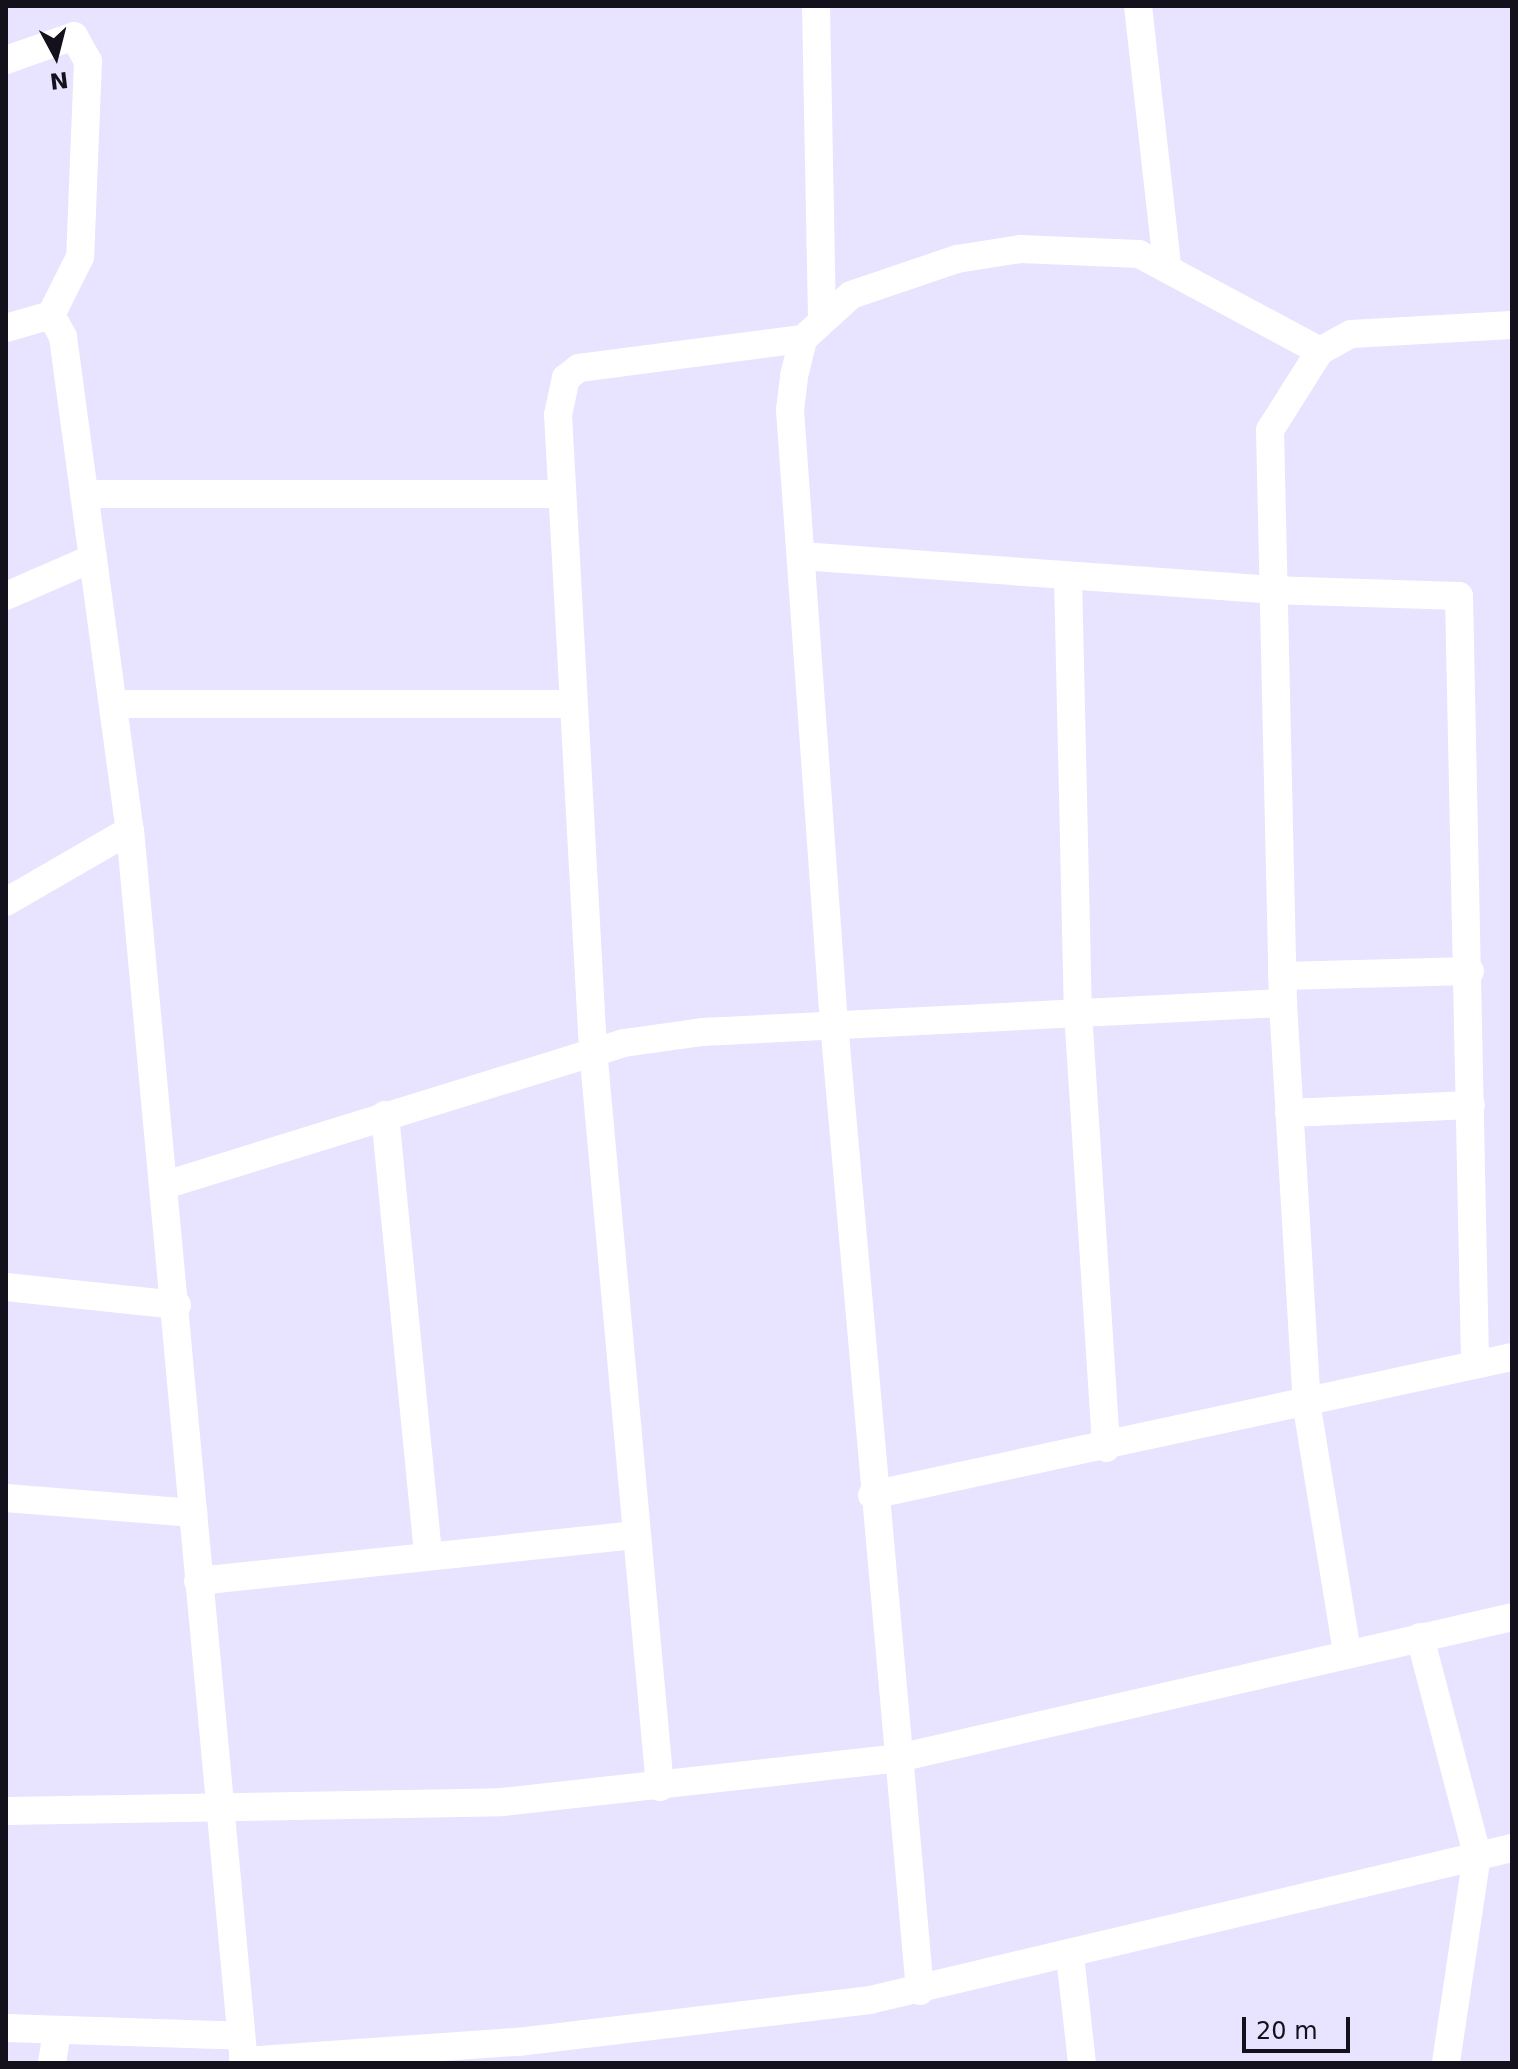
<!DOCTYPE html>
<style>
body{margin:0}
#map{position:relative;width:1518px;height:2069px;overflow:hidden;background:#e8e3fe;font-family:"DejaVu Sans",sans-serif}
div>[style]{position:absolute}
.street>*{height:28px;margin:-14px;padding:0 14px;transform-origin:14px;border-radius:14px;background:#fff}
span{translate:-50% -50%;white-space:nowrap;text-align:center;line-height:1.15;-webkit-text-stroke:6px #e8e3fe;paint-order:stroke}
.frame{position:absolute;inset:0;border:8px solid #14111d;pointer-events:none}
.north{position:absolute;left:16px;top:16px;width:80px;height:80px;-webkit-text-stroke:6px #e8e3fe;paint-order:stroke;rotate:173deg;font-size:22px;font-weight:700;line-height:32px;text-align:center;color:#14111d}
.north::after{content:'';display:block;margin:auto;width:28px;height:36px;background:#14111d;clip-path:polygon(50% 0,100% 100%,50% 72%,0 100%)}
.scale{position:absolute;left:1242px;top:2017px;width:108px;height:36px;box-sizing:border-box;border:4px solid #14111d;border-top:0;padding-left:10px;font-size:24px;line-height:28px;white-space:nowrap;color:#14111d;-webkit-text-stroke:6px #e8e3fe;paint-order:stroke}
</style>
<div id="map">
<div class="street">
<i style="left:816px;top:6px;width:310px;rotate:88.9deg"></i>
<i style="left:1138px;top:6px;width:260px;rotate:83.6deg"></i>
<i style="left:6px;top:60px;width:72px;rotate:-19.4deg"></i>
<i style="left:74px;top:36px;width:29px;rotate:61deg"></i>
<i style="left:88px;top:61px;width:196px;rotate:92.3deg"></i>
<i style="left:80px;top:257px;width:65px;rotate:116.6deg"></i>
<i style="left:6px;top:328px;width:47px;rotate:-16.1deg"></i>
<i style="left:51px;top:315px;width:25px;rotate:61deg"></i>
<i style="left:63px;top:337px;width:498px;rotate:82.3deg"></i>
<i style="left:130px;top:830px;width:1238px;rotate:84.72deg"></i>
<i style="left:84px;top:494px;width:478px"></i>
<i style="left:801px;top:556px;width:470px;rotate:4.1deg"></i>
<i style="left:1270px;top:590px;width:189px;rotate:1.8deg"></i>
<i style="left:1459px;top:596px;width:766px;rotate:88.8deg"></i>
<i style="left:1068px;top:576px;width:436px;rotate:88.7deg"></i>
<i style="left:1078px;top:1012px;width:437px;rotate:86.3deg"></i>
<i style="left:6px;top:596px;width:95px;rotate:-23.6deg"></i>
<i style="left:113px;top:704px;width:460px"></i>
<i style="left:6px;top:902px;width:143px;rotate:-30.1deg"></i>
<i style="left:1282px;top:976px;width:188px;rotate:-1.5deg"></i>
<i style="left:1289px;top:1113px;width:182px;rotate:-2.5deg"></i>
<i style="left:385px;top:1115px;width:443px;rotate:84.4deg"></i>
<i style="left:165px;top:1185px;width:480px;rotate:-17.2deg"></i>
<i style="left:624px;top:1043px;width:79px;rotate:-8deg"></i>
<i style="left:702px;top:1032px;width:582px;rotate:-2.86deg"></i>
<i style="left:6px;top:1287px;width:172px;rotate:6deg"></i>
<i style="left:872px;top:1495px;width:655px;rotate:-12.17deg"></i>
<i style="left:6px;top:1498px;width:188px;rotate:4.6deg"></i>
<i style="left:198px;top:1581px;width:441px;rotate:-6deg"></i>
<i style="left:1420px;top:1637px;width:225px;rotate:75.3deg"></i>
<i style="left:1477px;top:1855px;width:210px;rotate:98.5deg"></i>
<i style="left:1347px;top:1652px;width:248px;rotate:-99.3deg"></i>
<i style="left:1307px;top:1407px;width:405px;rotate:-93.4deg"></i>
<i style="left:1283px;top:1003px;width:573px;rotate:-91.3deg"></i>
<i style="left:1270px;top:430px;width:93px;rotate:-57.7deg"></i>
<i style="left:1320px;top:351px;width:35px;rotate:-29deg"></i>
<i style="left:1351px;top:334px;width:161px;rotate:-3.2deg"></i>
<i style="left:660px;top:1787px;width:740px;rotate:-95.19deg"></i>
<i style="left:593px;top:1050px;width:636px;rotate:-93.15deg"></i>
<i style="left:558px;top:415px;width:38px;rotate:-78deg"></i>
<i style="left:566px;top:378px;width:16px;rotate:-38deg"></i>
<i style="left:579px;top:368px;width:226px;rotate:-7.4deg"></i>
<i style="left:6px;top:1811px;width:496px;rotate:-1deg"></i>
<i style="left:502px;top:1802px;width:394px;rotate:-6.3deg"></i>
<i style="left:894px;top:1759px;width:634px;rotate:-12.94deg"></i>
<i style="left:1070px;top:1956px;width:108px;rotate:83.6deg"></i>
<i style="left:920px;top:1991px;width:971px;rotate:-95.08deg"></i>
<i style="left:834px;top:1024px;width:616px;rotate:-94.1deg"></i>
<i style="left:790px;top:410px;width:34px;rotate:-83deg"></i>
<i style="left:794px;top:376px;width:38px;rotate:-76deg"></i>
<i style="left:803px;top:339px;width:65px;rotate:-42.5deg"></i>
<i style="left:851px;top:295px;width:112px;rotate:-18.8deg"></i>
<i style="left:957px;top:259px;width:65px;rotate:-8.9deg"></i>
<i style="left:1021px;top:249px;width:118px;rotate:2.4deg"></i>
<i style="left:1139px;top:254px;width:205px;rotate:28.2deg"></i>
<i style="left:6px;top:2028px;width:235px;rotate:1.9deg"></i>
<i style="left:243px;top:2061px;width:276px;rotate:-4deg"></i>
<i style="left:518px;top:2042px;width:354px;rotate:-6.8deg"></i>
<i style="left:870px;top:2000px;width:660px;rotate:-13.32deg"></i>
<i style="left:52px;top:2063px;width:31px;rotate:-81deg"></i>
</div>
<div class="frame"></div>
<div class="north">N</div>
<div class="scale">20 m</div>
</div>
